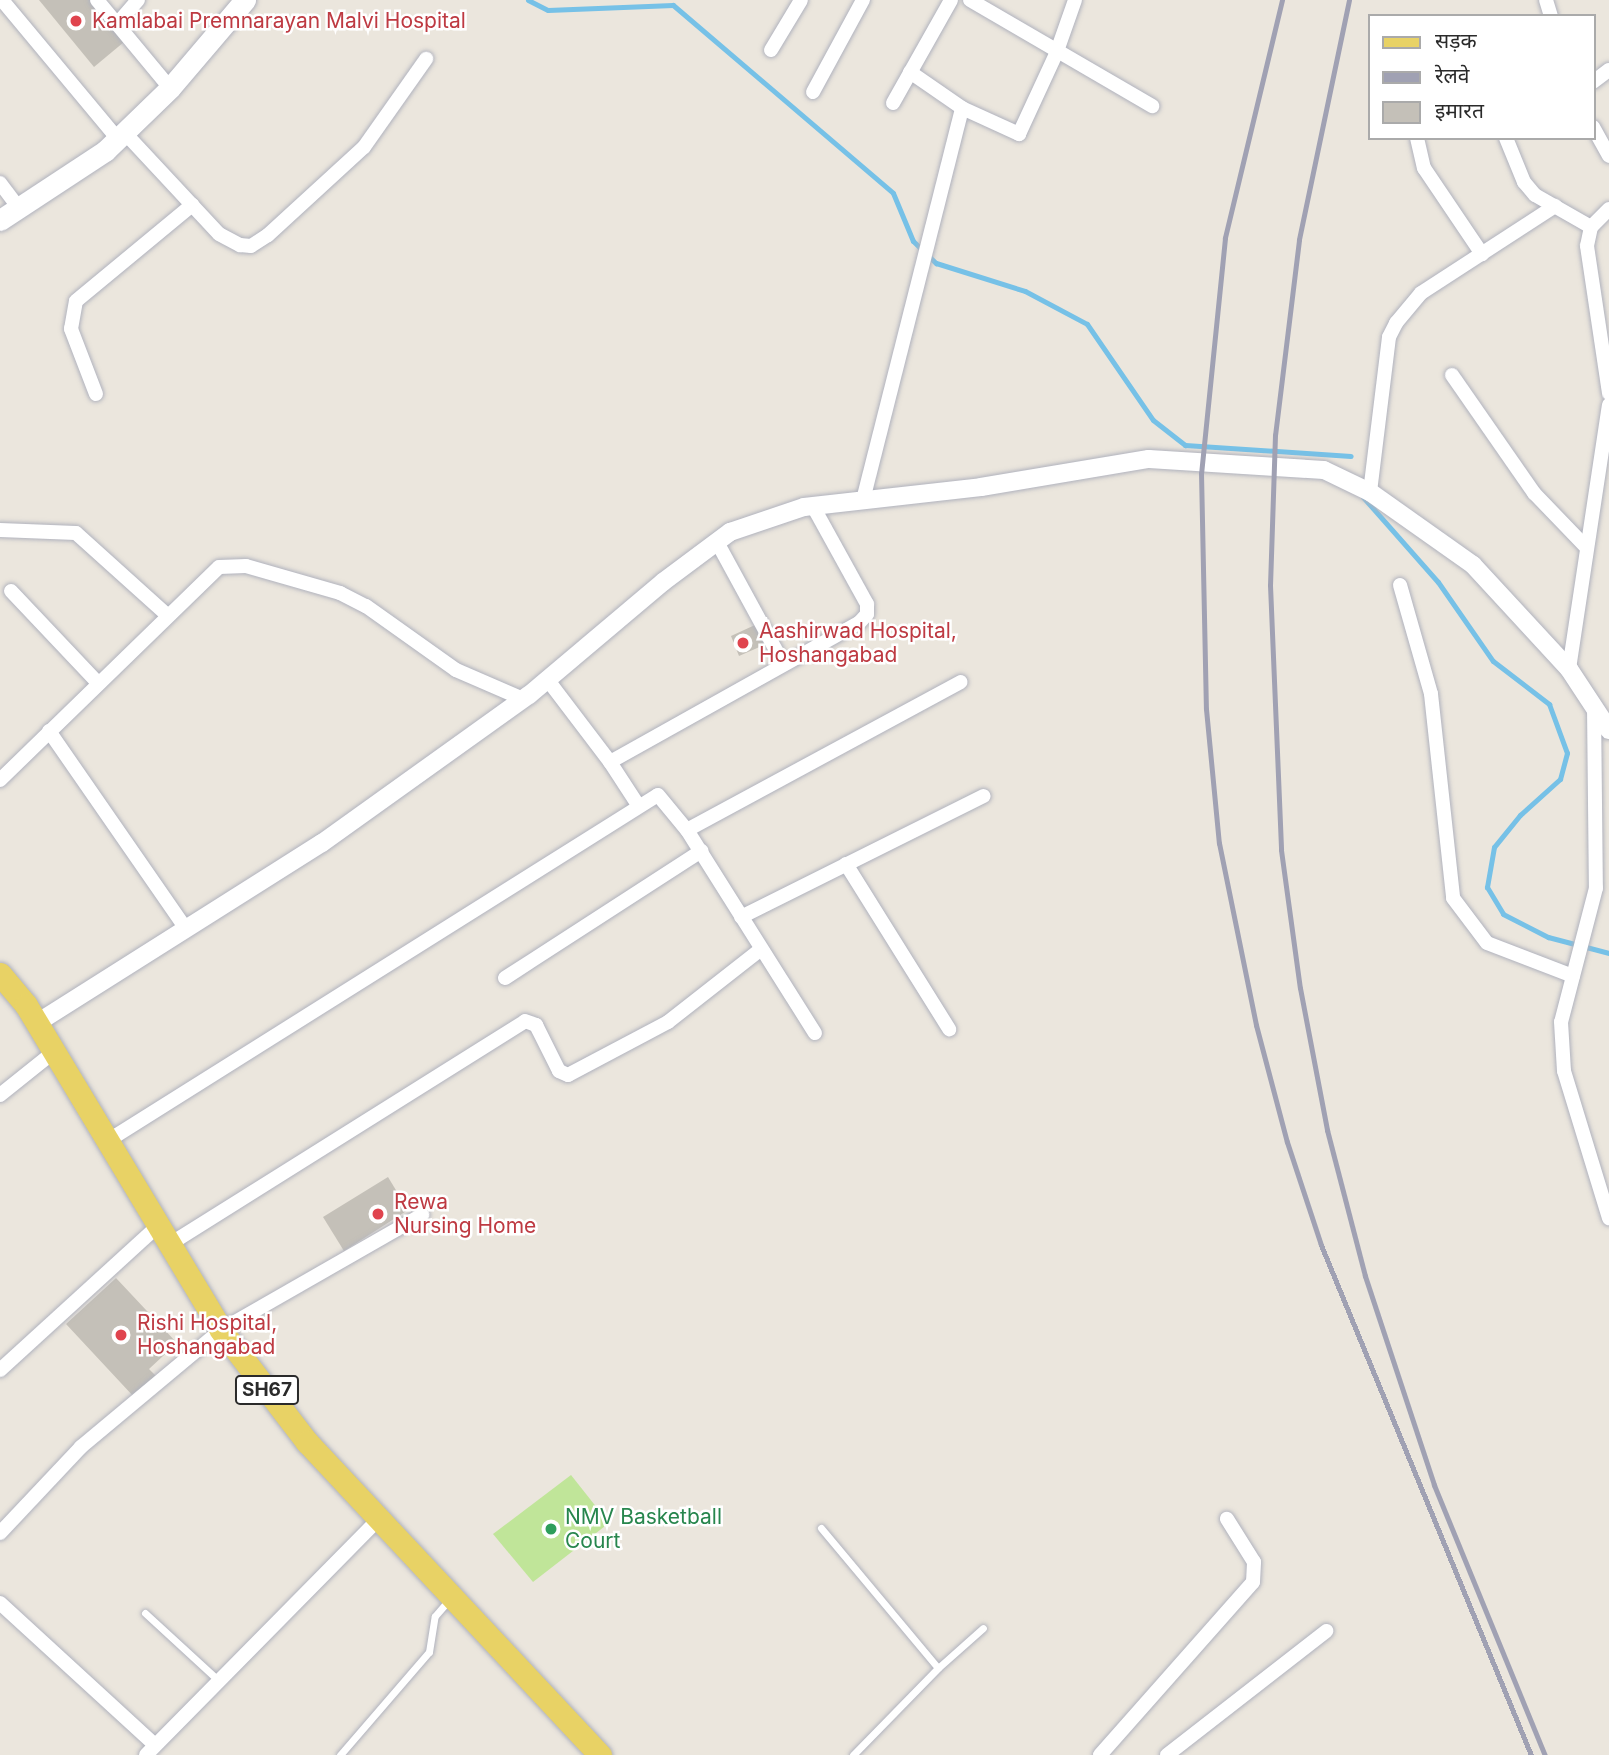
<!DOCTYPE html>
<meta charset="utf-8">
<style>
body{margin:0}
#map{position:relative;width:1609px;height:1755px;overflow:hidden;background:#ebe6dd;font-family:Inter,"Noto Sans Devanagari",sans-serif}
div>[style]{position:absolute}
.pitch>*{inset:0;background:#c0e599}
.stream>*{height:5px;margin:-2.5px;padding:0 2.5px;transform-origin:2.5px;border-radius:2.5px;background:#76c1e7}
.building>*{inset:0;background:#c4c0b8}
.roads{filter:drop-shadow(0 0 2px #b0b2bd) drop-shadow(0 0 2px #b0b2bd)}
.service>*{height:7px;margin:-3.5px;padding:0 3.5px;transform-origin:3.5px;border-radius:3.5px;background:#fff}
.minor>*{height:14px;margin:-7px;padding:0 7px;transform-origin:7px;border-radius:7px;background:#fff}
.tertiary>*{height:18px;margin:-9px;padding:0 9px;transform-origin:9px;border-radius:9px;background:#fff}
.secondary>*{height:21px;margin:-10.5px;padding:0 10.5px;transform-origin:10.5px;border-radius:10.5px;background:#fff}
.primary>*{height:23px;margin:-11.5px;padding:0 11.5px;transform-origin:11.5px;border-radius:11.5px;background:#e8d265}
.rail>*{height:5px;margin:-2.5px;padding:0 2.5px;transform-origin:2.5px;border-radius:2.5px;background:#a0a1b3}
.dots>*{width:19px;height:19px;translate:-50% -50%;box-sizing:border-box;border:4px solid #fff;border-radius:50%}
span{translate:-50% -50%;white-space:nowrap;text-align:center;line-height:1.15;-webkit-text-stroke:5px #fff;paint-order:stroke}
.shield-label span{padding:2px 5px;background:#fff;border:2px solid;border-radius:5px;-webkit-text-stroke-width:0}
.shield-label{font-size:19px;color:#2a2a2a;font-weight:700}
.health-label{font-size:21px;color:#be3a42}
.left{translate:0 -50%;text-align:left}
.leisure-label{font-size:21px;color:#27864d}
.legend{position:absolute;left:1368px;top:14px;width:228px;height:126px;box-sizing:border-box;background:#fff;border:2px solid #aaa;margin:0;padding:9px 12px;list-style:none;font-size:21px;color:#2a2a2a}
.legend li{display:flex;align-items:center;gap:14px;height:35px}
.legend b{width:35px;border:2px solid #aaa}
</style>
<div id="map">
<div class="pitch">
<i style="clip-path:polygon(571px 1475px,609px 1523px,533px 1582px,493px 1534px)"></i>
</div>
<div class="stream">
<i style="left:528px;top:0;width:22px;rotate:27deg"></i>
<i style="left:548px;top:10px;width:125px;rotate:-2.3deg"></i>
<i style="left:673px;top:5px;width:289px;rotate:40.5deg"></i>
<i style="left:893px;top:193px;width:52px;rotate:67.4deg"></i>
<i style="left:913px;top:241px;width:32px;rotate:44deg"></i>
<i style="left:936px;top:263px;width:93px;rotate:17.5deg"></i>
<i style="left:1025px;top:291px;width:70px;rotate:28deg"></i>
<i style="left:1087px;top:324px;width:116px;rotate:55.5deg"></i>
<i style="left:1153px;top:420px;width:41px;rotate:38deg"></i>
<i style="left:1185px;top:445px;width:166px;rotate:3.8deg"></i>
<i style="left:1363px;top:497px;width:113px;rotate:48.6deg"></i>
<i style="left:1438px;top:582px;width:96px;rotate:55.2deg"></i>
<i style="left:1493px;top:661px;width:71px;rotate:37.5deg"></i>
<i style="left:1549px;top:704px;width:52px;rotate:69.8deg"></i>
<i style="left:1567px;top:753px;width:27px;rotate:105deg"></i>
<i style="left:1560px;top:779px;width:54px;rotate:138deg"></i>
<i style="left:1520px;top:815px;width:41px;rotate:129.1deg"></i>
<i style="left:1494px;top:847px;width:41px;rotate:99.9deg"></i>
<i style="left:1487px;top:887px;width:31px;rotate:59deg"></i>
<i style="left:1503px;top:914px;width:51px;rotate:27.1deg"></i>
<i style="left:1548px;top:937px;width:63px;rotate:14.7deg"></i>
</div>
<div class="building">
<i style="clip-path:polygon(39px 0,90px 0,124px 42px,94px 67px)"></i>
<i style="clip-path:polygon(755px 625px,764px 645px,739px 656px,731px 636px)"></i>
<i style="clip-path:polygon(388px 1177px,408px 1210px,344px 1251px,323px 1217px)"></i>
<i style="clip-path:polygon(116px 1278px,177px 1343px,149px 1369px,156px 1376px,134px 1397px,66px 1324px)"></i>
</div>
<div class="roads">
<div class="service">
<i style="left:821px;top:1528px;width:182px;rotate:50.1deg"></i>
<i style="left:145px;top:1613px;width:100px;rotate:42.6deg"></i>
<i style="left:340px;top:1755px;width:136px;rotate:-49.2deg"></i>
<i style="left:429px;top:1652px;width:36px;rotate:-81deg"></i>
<i style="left:435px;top:1616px;width:21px;rotate:-49deg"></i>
<i style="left:853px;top:1755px;width:122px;rotate:-45.7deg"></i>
<i style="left:938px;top:1668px;width:60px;rotate:-41.6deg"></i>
</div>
<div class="minor">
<i style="left:2px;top:0;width:180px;rotate:50.2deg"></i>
<i style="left:97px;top:0;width:114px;rotate:50.3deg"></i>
<i style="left:970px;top:0;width:211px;rotate:30.2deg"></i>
<i style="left:1546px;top:0;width:17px;rotate:73deg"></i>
<i style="left:117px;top:24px;width:32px;rotate:-49deg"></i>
<i style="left:771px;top:50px;width:58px;rotate:-59deg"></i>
<i style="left:910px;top:72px;width:63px;rotate:34.7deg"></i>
<i style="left:962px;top:108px;width:63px;rotate:24.5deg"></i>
<i style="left:1019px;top:134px;width:88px;rotate:-65.2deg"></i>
<i style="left:1056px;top:54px;width:57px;rotate:-70.6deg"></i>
<i style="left:1593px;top:82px;width:20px;rotate:-37deg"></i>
<i style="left:813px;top:92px;width:105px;rotate:-61.5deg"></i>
<i style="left:893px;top:103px;width:118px;rotate:-60.6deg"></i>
<i style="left:1593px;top:127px;width:33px;rotate:61deg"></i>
<i style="left:124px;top:132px;width:139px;rotate:47deg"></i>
<i style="left:219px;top:234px;width:24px;rotate:28deg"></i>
<i style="left:240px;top:245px;width:11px;rotate:5deg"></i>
<i style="left:251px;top:246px;width:20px;rotate:-33deg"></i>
<i style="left:268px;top:235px;width:130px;rotate:-42.5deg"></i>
<i style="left:364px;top:147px;width:108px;rotate:-54.8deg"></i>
<i style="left:1417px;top:138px;width:31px;rotate:77deg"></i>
<i style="left:1424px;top:168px;width:104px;rotate:56deg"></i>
<i style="left:1506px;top:138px;width:48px;rotate:67.8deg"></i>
<i style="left:1524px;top:182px;width:17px;rotate:50deg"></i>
<i style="left:1535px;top:195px;width:64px;rotate:29.7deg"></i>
<i style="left:0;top:183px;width:31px;rotate:53deg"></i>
<i style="left:1609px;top:209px;width:25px;rotate:135deg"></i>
<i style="left:1591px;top:227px;width:19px;rotate:102deg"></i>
<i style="left:1587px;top:246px;width:149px;rotate:81.5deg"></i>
<i style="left:1452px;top:375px;width:144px;rotate:55.2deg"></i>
<i style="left:1534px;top:493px;width:76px;rotate:46.1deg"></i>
<i style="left:96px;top:394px;width:70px;rotate:-111deg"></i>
<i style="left:71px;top:329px;width:28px;rotate:-80deg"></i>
<i style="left:76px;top:301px;width:151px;rotate:-39.6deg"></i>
<i style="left:1370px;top:492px;width:156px;rotate:-83deg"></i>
<i style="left:1389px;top:337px;width:16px;rotate:-63deg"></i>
<i style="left:1396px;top:323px;width:39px;rotate:-50deg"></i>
<i style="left:1421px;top:293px;width:160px;rotate:-33deg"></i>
<i style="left:863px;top:500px;width:404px;rotate:-75.8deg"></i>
<i style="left:0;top:530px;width:76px;rotate:2.3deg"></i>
<i style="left:76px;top:533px;width:122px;rotate:42deg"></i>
<i style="left:717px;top:542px;width:138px;rotate:61.4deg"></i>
<i style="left:1400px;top:585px;width:113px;rotate:74.1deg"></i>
<i style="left:1431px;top:694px;width:205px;rotate:83.8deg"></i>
<i style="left:1453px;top:898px;width:56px;rotate:52.9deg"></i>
<i style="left:1487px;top:943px;width:92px;rotate:21deg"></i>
<i style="left:11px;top:591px;width:127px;rotate:46.6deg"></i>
<i style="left:1569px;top:669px;width:267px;rotate:-81.4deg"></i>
<i style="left:547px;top:679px;width:104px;rotate:52.8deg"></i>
<i style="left:610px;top:762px;width:285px;rotate:-29.2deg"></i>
<i style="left:859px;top:623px;width:12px;rotate:-48deg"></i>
<i style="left:867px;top:614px;width:10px;rotate:-90deg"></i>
<i style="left:867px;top:604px;width:112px;rotate:-118.9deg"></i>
<i style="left:1594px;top:707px;width:181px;rotate:89.4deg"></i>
<i style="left:1596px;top:888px;width:138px;rotate:104.6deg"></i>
<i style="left:1561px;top:1022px;width:49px;rotate:86.5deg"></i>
<i style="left:1564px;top:1071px;width:154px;rotate:73deg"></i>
<i style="left:49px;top:731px;width:241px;rotate:55.3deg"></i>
<i style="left:610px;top:762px;width:51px;rotate:56.9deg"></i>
<i style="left:0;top:780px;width:305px;rotate:-44.2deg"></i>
<i style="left:219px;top:567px;width:27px;rotate:-2deg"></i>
<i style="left:246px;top:566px;width:98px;rotate:16deg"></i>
<i style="left:340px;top:593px;width:29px;rotate:27deg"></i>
<i style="left:366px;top:606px;width:110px;rotate:35.4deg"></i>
<i style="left:456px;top:670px;width:73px;rotate:23.4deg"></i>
<i style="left:687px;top:830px;width:311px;rotate:-28.4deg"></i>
<i style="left:846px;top:864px;width:195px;rotate:58deg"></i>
<i style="left:741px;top:917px;width:271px;rotate:-26.5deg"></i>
<i style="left:505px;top:978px;width:234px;rotate:-32.9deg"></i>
<i style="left:0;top:1095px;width:70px;rotate:-38.7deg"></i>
<i style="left:109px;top:1140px;width:648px;rotate:-32.15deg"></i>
<i style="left:658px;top:795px;width:45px;rotate:50.4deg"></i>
<i style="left:687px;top:830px;width:240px;rotate:57.8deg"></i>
<i style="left:170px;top:1244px;width:419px;rotate:-32.1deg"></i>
<i style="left:525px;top:1021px;width:12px;rotate:20deg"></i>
<i style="left:536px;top:1025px;width:51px;rotate:63.4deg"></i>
<i style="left:559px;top:1071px;width:10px;rotate:24deg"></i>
<i style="left:568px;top:1075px;width:113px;rotate:-27.9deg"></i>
<i style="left:668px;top:1022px;width:118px;rotate:-38.1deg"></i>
<i style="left:0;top:1370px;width:215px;rotate:-42.4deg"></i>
<i style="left:0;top:1533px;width:118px;rotate:-46.7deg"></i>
<i style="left:81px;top:1447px;width:182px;rotate:-39.9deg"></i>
<i style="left:221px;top:1330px;width:232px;rotate:-29.8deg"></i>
<i style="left:0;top:1603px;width:210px;rotate:42.5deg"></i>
<i style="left:146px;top:1755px;width:333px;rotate:-45.4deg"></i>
<i style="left:1100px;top:1755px;width:231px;rotate:-48.5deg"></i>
<i style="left:1253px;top:1582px;width:20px;rotate:-87deg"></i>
<i style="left:1254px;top:1562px;width:51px;rotate:-122.1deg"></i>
<i style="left:1167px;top:1755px;width:202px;rotate:-37.9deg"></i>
</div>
<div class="tertiary">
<i style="left:37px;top:1023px;width:337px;rotate:-32.3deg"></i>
<i style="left:322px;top:843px;width:254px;rotate:-35.6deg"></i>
<i style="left:529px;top:695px;width:175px;rotate:-40.1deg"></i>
<i style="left:663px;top:582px;width:84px;rotate:-36.7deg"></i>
<i style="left:730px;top:532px;width:78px;rotate:-18.7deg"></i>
<i style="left:804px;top:507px;width:178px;rotate:-6.4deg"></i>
<i style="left:981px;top:487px;width:170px;rotate:-9.5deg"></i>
<i style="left:1149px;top:459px;width:175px;rotate:3.6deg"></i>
<i style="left:1324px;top:470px;width:51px;rotate:25.6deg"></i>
<i style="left:1370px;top:492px;width:126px;rotate:35.3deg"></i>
<i style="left:1473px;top:565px;width:142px;rotate:47.3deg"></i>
<i style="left:1569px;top:669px;width:73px;rotate:56.7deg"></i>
</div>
<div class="secondary">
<i style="left:0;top:220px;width:126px;rotate:-33.3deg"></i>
<i style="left:105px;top:151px;width:91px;rotate:-44.1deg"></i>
<i style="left:170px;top:88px;width:116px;rotate:-49.6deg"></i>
</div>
<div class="primary">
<i style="left:0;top:974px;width:40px;rotate:50deg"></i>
<i style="left:26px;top:1005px;width:379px;rotate:59deg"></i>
<i style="left:221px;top:1330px;width:141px;rotate:52.5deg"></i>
<i style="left:307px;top:1442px;width:429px;rotate:46.9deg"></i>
</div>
</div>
<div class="rail">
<i style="left:1282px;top:0;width:245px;rotate:103.5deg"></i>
<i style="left:1225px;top:238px;width:236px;rotate:95.8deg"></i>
<i style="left:1201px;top:473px;width:236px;rotate:88.8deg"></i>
<i style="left:1206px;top:709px;width:135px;rotate:84.5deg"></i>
<i style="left:1219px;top:843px;width:186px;rotate:78.5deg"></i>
<i style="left:1256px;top:1025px;width:121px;rotate:75.2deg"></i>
<i style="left:1287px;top:1142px;width:108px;rotate:71.7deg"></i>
<i style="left:1321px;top:1245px;width:552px;rotate:67.62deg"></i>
<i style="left:1349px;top:0;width:245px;rotate:101.8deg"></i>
<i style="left:1299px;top:240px;width:196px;rotate:97deg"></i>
<i style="left:1275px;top:435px;width:150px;rotate:91.9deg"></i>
<i style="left:1270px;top:585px;width:265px;rotate:87.6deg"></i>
<i style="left:1281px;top:850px;width:139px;rotate:82.2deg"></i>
<i style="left:1300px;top:988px;width:145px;rotate:79.2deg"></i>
<i style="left:1327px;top:1130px;width:151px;rotate:75.4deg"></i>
<i style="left:1365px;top:1276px;width:220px;rotate:71.7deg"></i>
<i style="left:1434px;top:1485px;width:292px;rotate:67.7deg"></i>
</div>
<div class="dots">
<i style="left:76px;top:21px;background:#e0444e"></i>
<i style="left:743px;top:643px;background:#e0444e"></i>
<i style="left:378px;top:1214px;background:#e0444e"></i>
<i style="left:121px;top:1335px;background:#e0444e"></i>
<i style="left:551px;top:1529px;background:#2e9e5b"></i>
</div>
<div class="shield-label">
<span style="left:267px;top:1390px">SH67</span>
</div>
<div class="health-label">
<span class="left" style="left:92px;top:21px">Kamlabai Premnarayan Malvi Hospital</span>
<span class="left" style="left:759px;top:643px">Aashirwad Hospital,<br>Hoshangabad</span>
<span class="left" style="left:394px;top:1214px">Rewa<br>Nursing Home</span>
<span class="left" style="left:137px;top:1335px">Rishi Hospital,<br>Hoshangabad</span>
</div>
<div class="leisure-label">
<span class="left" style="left:565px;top:1529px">NMV Basketball<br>Court</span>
</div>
<ul class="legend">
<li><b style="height:9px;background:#e8d265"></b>सड़क</li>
<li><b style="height:9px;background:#a0a1b3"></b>रेलवे</li>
<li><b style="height:19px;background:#c4c0b8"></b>इमारत</li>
</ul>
</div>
